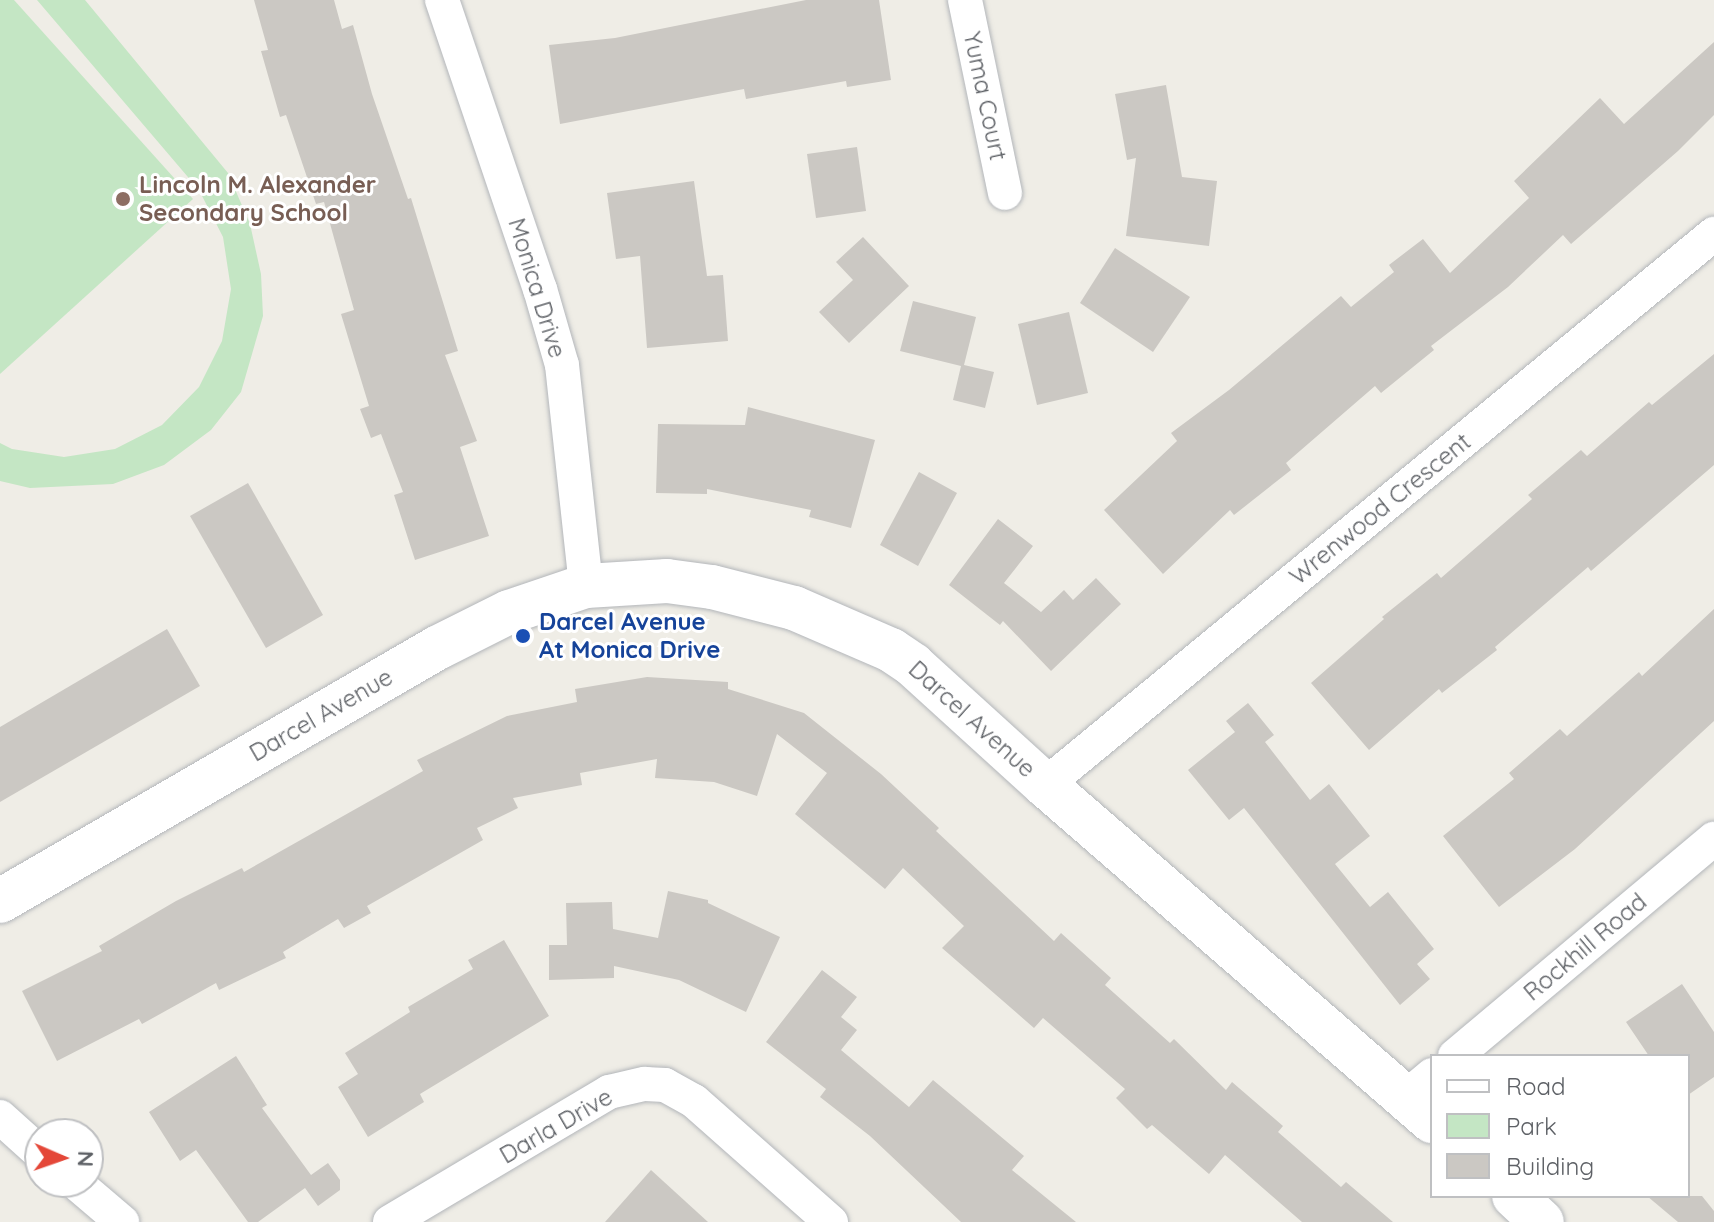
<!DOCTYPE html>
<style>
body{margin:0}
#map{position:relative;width:1714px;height:1222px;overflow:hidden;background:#efede6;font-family:Quicksand,sans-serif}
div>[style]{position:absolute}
.green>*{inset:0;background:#c4e6c4}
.building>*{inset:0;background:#cbc8c3}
.roads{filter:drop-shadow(0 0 2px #b3b6ba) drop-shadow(0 0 2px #b3b6ba)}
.street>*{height:34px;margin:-17px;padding:0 17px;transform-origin:17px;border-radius:17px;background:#fff}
.secondary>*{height:44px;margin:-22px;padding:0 22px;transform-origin:22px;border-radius:22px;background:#fff}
.dots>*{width:22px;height:22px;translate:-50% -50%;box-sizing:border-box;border:4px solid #fff;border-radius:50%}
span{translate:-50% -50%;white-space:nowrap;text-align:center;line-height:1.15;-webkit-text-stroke:6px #fff;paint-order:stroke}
.street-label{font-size:24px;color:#5e6166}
.education-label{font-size:24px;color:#785e54;font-weight:700}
.left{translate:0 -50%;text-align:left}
.transit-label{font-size:24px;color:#164399;font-weight:700}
.legend{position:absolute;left:1430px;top:1054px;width:260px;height:144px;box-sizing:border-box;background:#fff;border:2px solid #bfc0c2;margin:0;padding:10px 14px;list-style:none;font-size:24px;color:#5e6166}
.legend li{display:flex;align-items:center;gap:16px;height:40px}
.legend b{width:40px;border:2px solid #bfc0c2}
.north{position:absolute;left:24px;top:1118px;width:80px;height:80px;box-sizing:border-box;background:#fff;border:2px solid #bfc0c2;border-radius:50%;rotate:92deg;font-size:22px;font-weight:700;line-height:32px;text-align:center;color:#5e6166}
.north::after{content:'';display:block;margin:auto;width:28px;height:36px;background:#e44738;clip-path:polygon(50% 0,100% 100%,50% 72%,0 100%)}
</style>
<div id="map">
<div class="green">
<i style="clip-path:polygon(0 0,14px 0,193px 199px,0 374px)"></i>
<i style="clip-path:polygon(37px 0,85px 0,228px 173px,250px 224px,261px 274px,263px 316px,241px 392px,211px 430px,164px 465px,113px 484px,30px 488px,0 481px,0 443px,12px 449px,64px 457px,115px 449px,162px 425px,199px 387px,222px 341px,231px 289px,223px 237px,199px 190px)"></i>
</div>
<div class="building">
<i style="clip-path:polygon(254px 0,334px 0,342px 29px,353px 25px,372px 94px,408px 199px,411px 198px,458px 351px,445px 355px,477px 441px,460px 447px,489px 536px,415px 560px,394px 495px,403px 492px,381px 434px,371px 438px,360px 409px,369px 406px,341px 314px,354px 310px,324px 202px,316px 204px,286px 115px,280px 117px,261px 51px,268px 50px)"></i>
<i style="clip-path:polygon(806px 0,879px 0,891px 80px,847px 87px,846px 81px,746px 99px,744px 89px,560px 124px,549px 45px,615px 38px)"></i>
<i style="clip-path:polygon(1714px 42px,1714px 115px,1678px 151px,1571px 244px,1563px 235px,1508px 287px,1431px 346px,1434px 350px,1381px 393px,1375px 386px,1286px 463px,1291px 470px,1234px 515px,1230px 510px,1163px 574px,1104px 510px,1177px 441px,1171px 433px,1229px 390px,1341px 296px,1351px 307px,1394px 272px,1389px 265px,1423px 239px,1450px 273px,1529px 198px,1514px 181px,1600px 98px,1624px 124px)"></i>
<i style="clip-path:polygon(1166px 85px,1182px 177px,1217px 181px,1209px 246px,1126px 236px,1136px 158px,1127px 160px,1115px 94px)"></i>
<i style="clip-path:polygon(857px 147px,866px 211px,816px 218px,807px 154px)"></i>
<i style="clip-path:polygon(694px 181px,707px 276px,723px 275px,728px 341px,647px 348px,640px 256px,616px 259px,607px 193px)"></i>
<i style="clip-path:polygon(863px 237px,909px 286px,849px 343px,819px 312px,853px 280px,836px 262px)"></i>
<i style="clip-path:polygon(1115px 248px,1190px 297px,1153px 352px,1080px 303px)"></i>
<i style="clip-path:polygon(913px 301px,976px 317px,964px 365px,994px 372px,985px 408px,953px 400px,961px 366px,900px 351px)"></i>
<i style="clip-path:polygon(1069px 312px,1088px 393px,1037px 405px,1018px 324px)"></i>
<i style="clip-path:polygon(1714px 354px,1714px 465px,1591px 571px,1588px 567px,1495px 647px,1497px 650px,1442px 693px,1439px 689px,1369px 750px,1311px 683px,1384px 619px,1382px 617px,1437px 573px,1441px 578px,1532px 499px,1528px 495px,1581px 450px,1587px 456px,1649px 402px,1652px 405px)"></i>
<i style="clip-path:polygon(748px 407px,875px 440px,851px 528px,809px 517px,811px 510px,707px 489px,707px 494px,656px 493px,658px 424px,745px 425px)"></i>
<i style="clip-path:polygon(919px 472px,957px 493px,918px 566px,880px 545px)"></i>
<i style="clip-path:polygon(248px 483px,323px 615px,266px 648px,190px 516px)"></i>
<i style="clip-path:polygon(998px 519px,1033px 546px,1004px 583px,1041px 612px,1064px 590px,1073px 600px,1096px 578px,1121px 604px,1051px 671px,1003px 621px,1000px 625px,949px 585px)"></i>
<i style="clip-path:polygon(1714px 609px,1714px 721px,1575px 849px,1499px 907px,1443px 836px,1514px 779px,1509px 773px,1560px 729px,1567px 736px,1639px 672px,1642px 676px)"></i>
<i style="clip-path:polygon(167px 629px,200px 686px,0 802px,0 727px)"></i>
<i style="clip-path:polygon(647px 677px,728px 682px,728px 689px,804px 713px,881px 774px,939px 828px,936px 831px,1054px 941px,1061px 933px,1111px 978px,1105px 985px,1170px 1043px,1174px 1039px,1226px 1090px,1232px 1082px,1283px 1126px,1278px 1132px,1341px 1187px,1346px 1182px,1393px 1222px,1302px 1222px,1225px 1155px,1209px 1174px,1152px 1125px,1147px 1129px,1116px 1098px,1125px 1089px,1043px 1018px,1034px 1028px,942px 948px,964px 926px,903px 868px,885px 889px,795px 814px,827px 773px,777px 734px,757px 796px,714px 782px,655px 778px,657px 759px,580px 773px,582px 785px,513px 798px,518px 808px,477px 828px,483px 840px,367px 906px,371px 913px,344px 928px,338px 919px,283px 952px,286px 958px,219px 990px,216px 983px,142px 1024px,139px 1019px,57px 1061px,22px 991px,102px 951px,99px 946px,176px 901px,242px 868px,244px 872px,423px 771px,417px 760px,507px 716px,577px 702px,575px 689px)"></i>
<i style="clip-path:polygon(1248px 703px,1274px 735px,1265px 742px,1310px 800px,1329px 784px,1370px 836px,1335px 864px,1370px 907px,1388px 892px,1434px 949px,1417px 964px,1430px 979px,1400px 1005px,1244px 808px,1229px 820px,1188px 770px,1235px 732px,1226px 721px)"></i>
<i style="clip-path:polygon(668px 891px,708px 900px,708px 903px,780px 937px,746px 1012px,679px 980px,614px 966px,614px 978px,549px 980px,549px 945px,567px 945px,566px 903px,612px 902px,613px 929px,658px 938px)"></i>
<i style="clip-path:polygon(504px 940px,549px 1016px,420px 1094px,424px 1102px,368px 1137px,338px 1087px,358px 1074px,345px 1053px,410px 1012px,408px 1007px,473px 969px,468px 960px)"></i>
<i style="clip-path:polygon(822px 970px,857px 997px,841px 1017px,857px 1030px,841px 1050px,909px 1107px,933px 1080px,1024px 1156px,1012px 1170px,1076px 1222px,961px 1222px,870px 1136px,820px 1097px,826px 1089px,766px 1042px)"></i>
<i style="clip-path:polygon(1682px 984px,1714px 1032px,1714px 1077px,1688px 1095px,1688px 1056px,1649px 1056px,1626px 1022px)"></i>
<i style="clip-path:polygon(236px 1056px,267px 1105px,262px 1108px,311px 1175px,328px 1163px,340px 1180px,340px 1190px,318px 1206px,305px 1188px,258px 1222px,248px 1222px,196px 1150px,180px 1161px,149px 1112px)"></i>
<i style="clip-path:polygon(651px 1170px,708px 1222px,605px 1222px)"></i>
<i style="clip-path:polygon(1647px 1196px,1702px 1196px,1714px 1211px,1714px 1222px,1678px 1222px)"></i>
</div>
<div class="roads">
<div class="street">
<i style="left:442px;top:0;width:305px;rotate:71.3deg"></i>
<i style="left:540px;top:289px;width:79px;rotate:73.9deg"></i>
<i style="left:562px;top:365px;width:222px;rotate:83.8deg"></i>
<i style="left:965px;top:0;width:197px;rotate:78.3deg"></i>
<i style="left:1045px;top:785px;width:867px;rotate:-39.48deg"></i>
<i style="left:1455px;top:1056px;width:338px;rotate:-40deg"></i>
<i style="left:1406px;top:1097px;width:34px;rotate:-40deg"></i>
<i style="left:0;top:1117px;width:54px;rotate:42deg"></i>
<i style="left:75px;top:1182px;width:62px;rotate:40.4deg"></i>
<i style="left:390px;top:1222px;width:255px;rotate:-30.7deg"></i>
<i style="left:609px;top:1092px;width:37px;rotate:-13deg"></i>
<i style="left:645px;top:1084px;width:20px;rotate:3deg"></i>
<i style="left:665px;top:1085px;width:33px;rotate:29deg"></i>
<i style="left:694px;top:1101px;width:183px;rotate:41.5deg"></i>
</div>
<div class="secondary">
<i style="left:0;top:901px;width:505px;rotate:-30.07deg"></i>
<i style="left:437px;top:648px;width:80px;rotate:-26.6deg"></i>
<i style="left:509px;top:612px;width:81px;rotate:-18.7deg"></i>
<i style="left:586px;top:586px;width:81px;rotate:-3.5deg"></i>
<i style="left:667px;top:581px;width:45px;rotate:7.6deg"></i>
<i style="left:712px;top:587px;width:85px;rotate:14.4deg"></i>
<i style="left:794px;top:608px;width:106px;rotate:23.4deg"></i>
<i style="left:891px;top:650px;width:27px;rotate:34deg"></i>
<i style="left:913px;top:665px;width:178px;rotate:42.3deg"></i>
<i style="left:1045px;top:785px;width:513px;rotate:40.97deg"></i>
<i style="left:1514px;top:1196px;width:38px;rotate:43deg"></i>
</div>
</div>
<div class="dots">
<i style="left:123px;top:199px;background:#8d6e63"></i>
<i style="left:523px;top:636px;background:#1a4fb4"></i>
</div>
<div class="street-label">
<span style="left:985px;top:96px;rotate:78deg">Yuma Court</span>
<span style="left:537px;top:288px;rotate:73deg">Monica Drive</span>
<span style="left:1380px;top:509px;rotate:-39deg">Wrenwood Crescent</span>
<span style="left:321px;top:715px;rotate:-30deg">Darcel Avenue</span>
<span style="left:972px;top:719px;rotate:42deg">Darcel Avenue</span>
<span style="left:1585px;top:947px;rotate:-40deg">Rockhill Road</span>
<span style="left:556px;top:1126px;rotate:-30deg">Darla Drive</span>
</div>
<div class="education-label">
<span class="left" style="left:139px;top:199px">Lincoln M. Alexander<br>Secondary School</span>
</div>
<div class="transit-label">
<span class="left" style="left:539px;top:636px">Darcel Avenue<br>At Monica Drive</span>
</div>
<ul class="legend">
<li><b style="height:10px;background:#fff"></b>Road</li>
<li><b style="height:22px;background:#c4e6c4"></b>Park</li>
<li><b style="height:22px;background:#cbc8c3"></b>Building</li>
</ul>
<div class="north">N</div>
</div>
